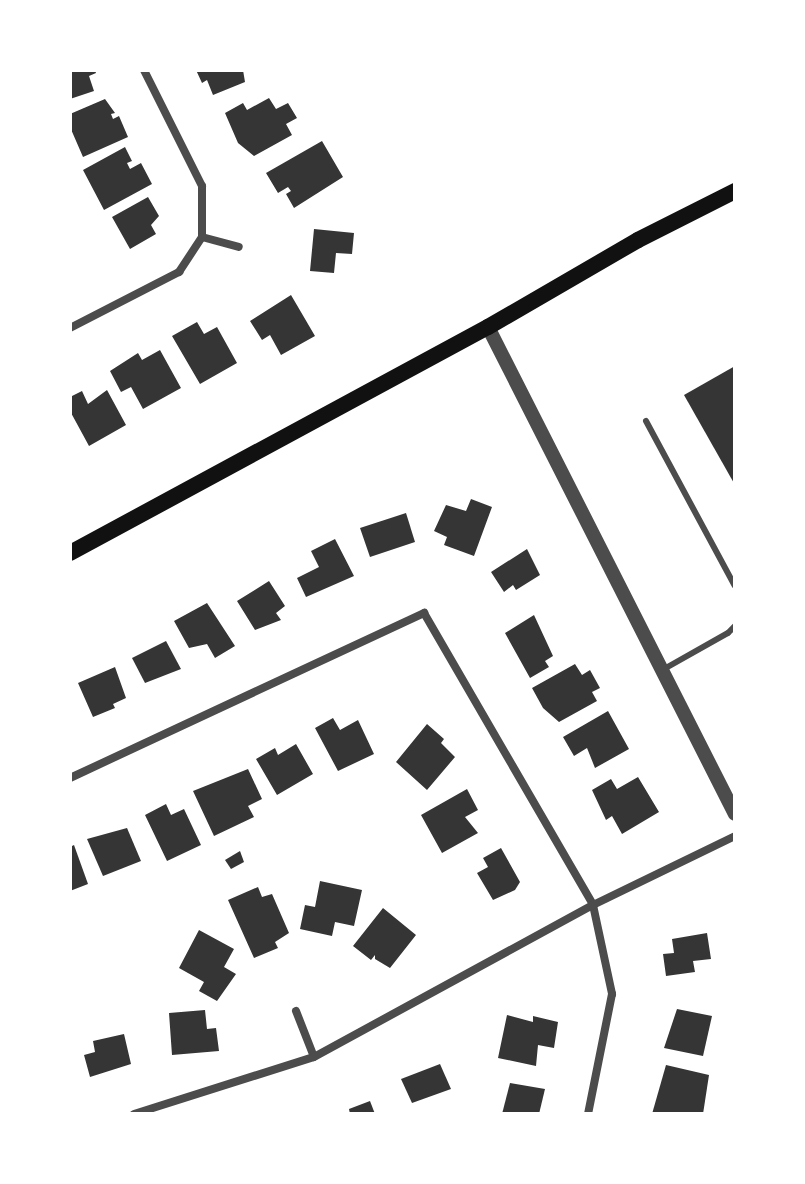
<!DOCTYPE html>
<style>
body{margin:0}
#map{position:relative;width:805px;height:1184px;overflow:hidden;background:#fff;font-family:Spectral,serif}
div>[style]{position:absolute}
.building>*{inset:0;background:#353535}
.service>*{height:6px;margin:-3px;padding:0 3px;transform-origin:3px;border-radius:3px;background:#4c4c4c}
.minor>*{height:8px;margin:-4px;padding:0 4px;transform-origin:4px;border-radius:4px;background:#4c4c4c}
.tertiary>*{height:14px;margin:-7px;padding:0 7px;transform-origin:7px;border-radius:7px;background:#4c4c4c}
.secondary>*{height:16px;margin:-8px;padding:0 8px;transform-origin:8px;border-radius:8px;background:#111}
span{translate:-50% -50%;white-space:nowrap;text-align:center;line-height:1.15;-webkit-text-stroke:7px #fff;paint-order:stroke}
.frame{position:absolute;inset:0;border:72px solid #fff;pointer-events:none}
</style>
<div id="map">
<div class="building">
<i style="clip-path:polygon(70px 70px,95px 70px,96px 73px,89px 76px,94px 91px,70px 99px)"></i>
<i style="clip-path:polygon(196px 70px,243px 70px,245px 82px,213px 95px,207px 80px,202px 83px)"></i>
<i style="clip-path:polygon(269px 98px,276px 109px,288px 103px,297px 118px,286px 124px,292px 135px,254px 156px,238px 143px,225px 113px,243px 103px,247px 110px)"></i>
<i style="clip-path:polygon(105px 99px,115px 113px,111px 114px,113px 119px,119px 116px,128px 137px,83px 157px,70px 127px,70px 114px)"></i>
<i style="clip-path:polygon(322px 141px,343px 177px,294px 208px,286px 194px,291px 191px,288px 187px,278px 193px,266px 173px)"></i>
<i style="clip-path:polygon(125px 147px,132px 161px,127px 163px,130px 169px,141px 163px,152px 184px,104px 210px,83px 170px)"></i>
<i style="clip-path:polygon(148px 197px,159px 216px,151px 225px,156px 234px,130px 249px,112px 217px)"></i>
<i style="clip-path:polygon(314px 229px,354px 233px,352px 254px,336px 253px,334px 273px,310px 271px)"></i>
<i style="clip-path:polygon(291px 295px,315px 336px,281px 355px,270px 335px,262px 340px,250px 321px)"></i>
<i style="clip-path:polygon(197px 322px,204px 334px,217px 327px,237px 363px,200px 384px,172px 336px)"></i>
<i style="clip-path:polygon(160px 350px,181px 388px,143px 409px,131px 387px,121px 392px,110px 371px,138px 353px,142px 360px)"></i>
<i style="clip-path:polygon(735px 366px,735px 485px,684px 395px)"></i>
<i style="clip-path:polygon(107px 390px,126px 425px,89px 446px,70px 411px,70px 397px,82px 391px,88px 404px)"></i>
<i style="clip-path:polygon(471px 499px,492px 507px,474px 556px,444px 545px,447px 537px,434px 531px,446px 505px,466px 511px)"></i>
<i style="clip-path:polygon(406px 513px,415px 542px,370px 557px,360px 528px)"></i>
<i style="clip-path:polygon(335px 539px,354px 576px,306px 597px,297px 578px,319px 567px,311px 551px)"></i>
<i style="clip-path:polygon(527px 549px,540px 575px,516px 590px,513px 585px,504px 592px,491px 572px)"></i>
<i style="clip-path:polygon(269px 581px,285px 606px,276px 613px,281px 620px,255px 630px,237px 601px)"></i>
<i style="clip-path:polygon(207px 603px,235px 646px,215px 658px,207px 644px,189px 648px,174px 621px)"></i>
<i style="clip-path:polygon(534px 615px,553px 656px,545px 661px,549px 667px,530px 678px,505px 633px)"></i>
<i style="clip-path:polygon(166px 641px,181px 669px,145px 683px,132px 658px)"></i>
<i style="clip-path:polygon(575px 664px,582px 675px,590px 670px,600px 688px,592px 692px,597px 701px,559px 722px,543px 708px,532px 688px)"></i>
<i style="clip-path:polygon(115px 667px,126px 698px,113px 704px,115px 708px,93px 717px,78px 683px)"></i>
<i style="clip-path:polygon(608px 711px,629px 749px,595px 768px,587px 748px,574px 756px,563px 737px)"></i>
<i style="clip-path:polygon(333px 718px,340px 730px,358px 720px,374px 754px,338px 771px,315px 728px)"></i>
<i style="clip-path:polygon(427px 724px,444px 739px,441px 743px,455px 757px,427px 790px,396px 762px)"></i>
<i style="clip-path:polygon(296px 744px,313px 774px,277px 795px,256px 759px,275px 748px,278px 755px)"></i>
<i style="clip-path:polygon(248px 769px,262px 799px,248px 806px,254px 817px,214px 836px,193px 791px)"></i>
<i style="clip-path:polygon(638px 777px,659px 812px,622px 834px,612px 816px,606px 820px,592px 790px,611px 779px,617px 789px)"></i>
<i style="clip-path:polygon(467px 789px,478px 810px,465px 817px,478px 833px,442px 853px,421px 815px)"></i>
<i style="clip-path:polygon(166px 804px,171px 815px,184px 809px,201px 845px,167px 861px,145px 815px)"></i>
<i style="clip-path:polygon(127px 828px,141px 861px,103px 876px,87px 839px)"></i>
<i style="clip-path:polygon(74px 845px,88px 884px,70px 891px,70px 847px)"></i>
<i style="clip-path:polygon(501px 848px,520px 882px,515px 890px,493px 900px,477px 873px,488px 867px,483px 858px)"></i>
<i style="clip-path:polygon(240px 851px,244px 862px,231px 869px,225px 860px)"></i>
<i style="clip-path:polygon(320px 881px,362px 890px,354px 926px,335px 922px,332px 936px,300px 929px,305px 905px,315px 907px)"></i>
<i style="clip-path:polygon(258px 887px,262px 897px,272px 894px,289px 933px,275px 942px,278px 948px,254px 958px,228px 900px)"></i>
<i style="clip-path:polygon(383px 908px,416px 935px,390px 968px,375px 959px,375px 955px,371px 960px,353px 946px)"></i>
<i style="clip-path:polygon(199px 930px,234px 949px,224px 967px,236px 974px,217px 1001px,199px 991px,204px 982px,179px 968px)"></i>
<i style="clip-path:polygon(707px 933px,711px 959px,693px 961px,695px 972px,666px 976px,663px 954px,674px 953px,672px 939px)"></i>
<i style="clip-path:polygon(677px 1009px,712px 1016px,703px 1056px,664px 1048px)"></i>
<i style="clip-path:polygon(205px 1010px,207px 1029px,216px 1028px,219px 1051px,172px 1055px,169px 1013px)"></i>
<i style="clip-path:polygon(507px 1015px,533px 1022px,533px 1016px,558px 1022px,554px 1048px,538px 1045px,536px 1066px,498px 1058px)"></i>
<i style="clip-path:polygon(124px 1034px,131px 1064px,90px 1077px,84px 1055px,95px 1052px,93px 1041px)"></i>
<i style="clip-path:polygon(440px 1064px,451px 1089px,412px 1103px,401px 1079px)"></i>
<i style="clip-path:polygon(666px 1065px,709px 1075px,703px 1114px,652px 1114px)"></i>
<i style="clip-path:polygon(510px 1083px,545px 1089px,539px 1114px,502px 1114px)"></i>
<i style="clip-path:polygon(370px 1101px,375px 1114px,350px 1114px,349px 1109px)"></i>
</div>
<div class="service">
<i style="left:646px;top:421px;width:187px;rotate:61.7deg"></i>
<i style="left:664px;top:669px;width:73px;rotate:-29.4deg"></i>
<i style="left:728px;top:633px;width:10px;rotate:-45deg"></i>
</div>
<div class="minor">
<i style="left:202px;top:237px;width:38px;rotate:15deg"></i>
<i style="left:70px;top:328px;width:123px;rotate:-27.2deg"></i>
<i style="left:179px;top:272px;width:42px;rotate:-56.7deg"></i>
<i style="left:202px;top:237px;width:51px;rotate:-90deg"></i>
<i style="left:202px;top:186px;width:130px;rotate:-116.6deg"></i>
<i style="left:70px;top:778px;width:391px;rotate:-25deg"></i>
<i style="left:424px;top:613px;width:337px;rotate:59.9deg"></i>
<i style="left:593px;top:905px;width:91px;rotate:77.9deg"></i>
<i style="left:612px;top:994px;width:122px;rotate:101.3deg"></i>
<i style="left:296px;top:1011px;width:49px;rotate:68.6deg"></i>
<i style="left:134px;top:1114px;width:189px;rotate:-17.6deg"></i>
<i style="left:314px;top:1057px;width:318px;rotate:-28.6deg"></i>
<i style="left:593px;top:905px;width:158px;rotate:-25.9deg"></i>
</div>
<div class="tertiary">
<i style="left:488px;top:327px;width:546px;rotate:63.11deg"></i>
</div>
<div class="secondary">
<i style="left:70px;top:553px;width:475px;rotate:-28.4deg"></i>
<i style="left:488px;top:327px;width:173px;rotate:-30.1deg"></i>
<i style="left:638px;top:240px;width:109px;rotate:-26.8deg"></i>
</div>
<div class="frame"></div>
</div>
